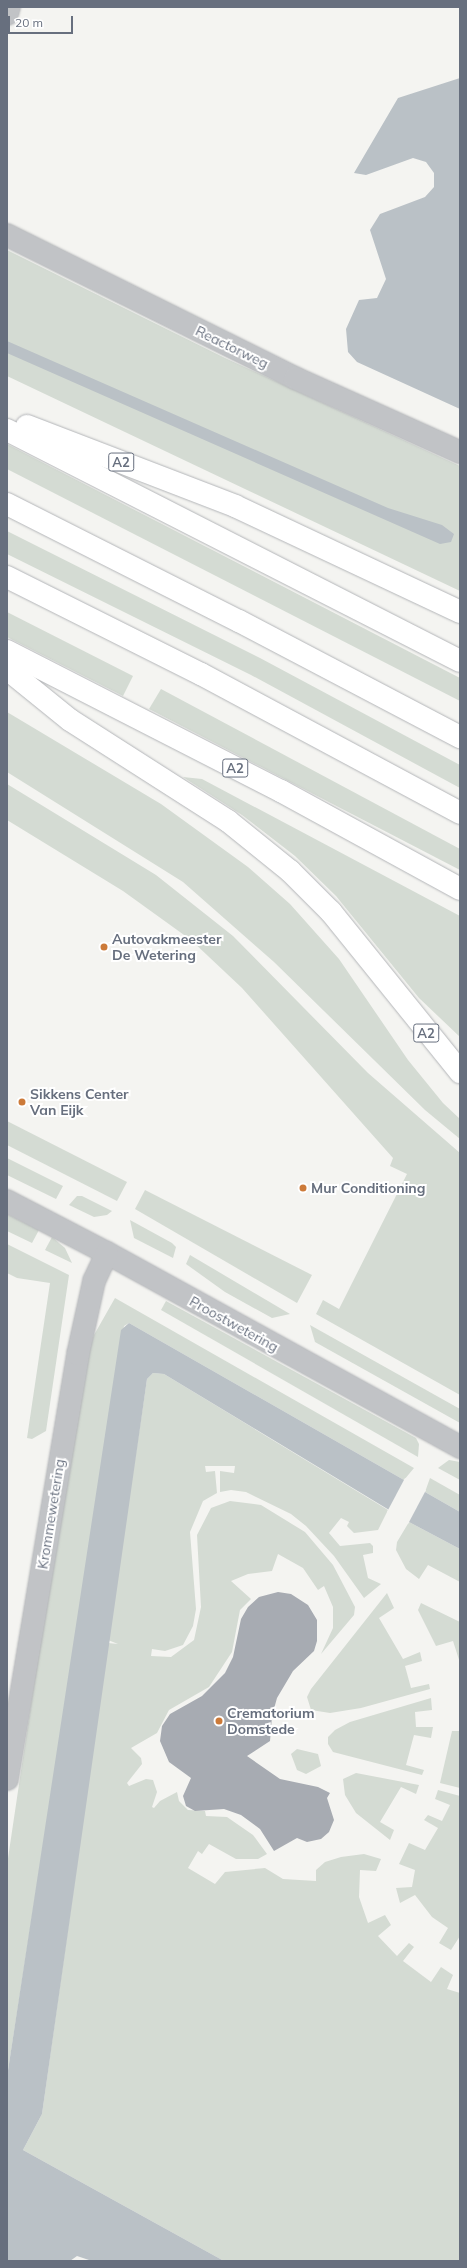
<!DOCTYPE html>
<style>
body{margin:0}
#map{position:relative;width:467px;height:2268px;overflow:hidden;background:#f4f4f1;font-family:Mulish,sans-serif}
div>[style]{position:absolute}
.green>*{inset:0;background:#d4dbd3}
.water>*{inset:0;background:#bac1c6}
.pier>*{inset:0;background:#f4f4f1}
.building>*{inset:0;background:#a7abb2}
.roads{filter:drop-shadow(0 0 1px #b3b5b8) drop-shadow(0 0 1px #b3b5b8)}
.minor>*{height:22px;margin:-11px;padding:0 11px;transform-origin:11px;border-radius:11px;background:#c1c3c6}
.highway>*{height:22px;margin:-11px;padding:0 11px;transform-origin:11px;border-radius:11px;background:#fff}
.dots>*{width:11px;height:11px;translate:-50% -50%;box-sizing:border-box;border:2px solid #fff;border-radius:50%}
span{translate:-50% -50%;white-space:nowrap;text-align:center;line-height:1.15;-webkit-text-stroke:4px #fff;paint-order:stroke}
.shield-label span{padding:1px 3px;background:#fff;border:1px solid;border-radius:3px;-webkit-text-stroke-width:0}
.shield-label{font-size:13px;color:#676f7e;font-weight:700}
.street-label{font-size:14px;color:#676f7e}
.poi-label{font-size:14px;color:#676f7e;font-weight:700}
.left{translate:0 -50%;text-align:left}
.frame{position:absolute;inset:0;border:8px solid #676f7e;pointer-events:none}
.scale{position:absolute;left:8px;top:16px;width:65px;height:18px;box-sizing:border-box;border:2px solid #676f7e;border-top:0;padding-left:5px;font-size:12px;line-height:14px;white-space:nowrap;color:#676f7e;-webkit-text-stroke:3px #fff;paint-order:stroke}
</style>
<div id="map">
<div class="green">
<i style="clip-path:polygon(7px 250px,225px 358px,460px 466px,460px 591px,7px 376px)"></i>
<i style="clip-path:polygon(7px 444px,460px 678px,460px 701px,7px 469px)"></i>
<i style="clip-path:polygon(7px 531px,260px 658px,460px 765px,460px 788px,251px 675px,7px 554px)"></i>
<i style="clip-path:polygon(7px 612px,133px 676px,123px 696px,7px 637px)"></i>
<i style="clip-path:polygon(161px 689px,460px 849px,460px 870px,149px 709px)"></i>
<i style="clip-path:polygon(7px 712px,161px 804px,248px 867px,290px 904px,339px 959px,408px 1060px,443px 1103px,460px 1119px,460px 1139px,425px 1110px,274px 962px,183px 882px,7px 772px)"></i>
<i style="clip-path:polygon(183px 777px,202px 779px,460px 916px,460px 1037px,419px 998px,336px 896px,295px 856px,242px 815px)"></i>
<i style="clip-path:polygon(7px 784px,156px 875px,233px 936px,368px 1073px,460px 1153px,460px 1395px,316px 1314px,323px 1300px,339px 1309px,407px 1174px,390px 1166px,393px 1158px,242px 988px,191px 940px,123px 891px,7px 820px)"></i>
<i style="clip-path:polygon(7px 1121px,127px 1182px,117px 1201px,7px 1145px)"></i>
<i style="clip-path:polygon(7px 1158px,63px 1186px,56px 1199px,7px 1175px)"></i>
<i style="clip-path:polygon(145px 1190px,312px 1275px,297px 1303px,135px 1209px)"></i>
<i style="clip-path:polygon(77px 1196px,82px 1196px,112px 1211px,107px 1215px,94px 1217px,69px 1205px)"></i>
<i style="clip-path:polygon(7px 1214px,39px 1230px,32px 1243px,7px 1231px)"></i>
<i style="clip-path:polygon(130px 1220px,172px 1243px,176px 1247px,173px 1258px,134px 1238px)"></i>
<i style="clip-path:polygon(52px 1237px,65px 1248px,72px 1263px,45px 1250px)"></i>
<i style="clip-path:polygon(7px 1244px,69px 1275px,46px 1431px,32px 1439px,27px 1438px,50px 1283px,17px 1278px,7px 1273px)"></i>
<i style="clip-path:polygon(190px 1255px,290px 1314px,272px 1318px,225px 1292px,186px 1264px)"></i>
<i style="clip-path:polygon(115px 1298px,414px 1468px,404px 1480px,129px 1323px,124px 1326px,7px 2077px,7px 1865px,76px 1401px,84px 1363px,94px 1335px)"></i>
<i style="clip-path:polygon(166px 1301px,416px 1438px,419px 1444px,418px 1457px,161px 1310px)"></i>
<i style="clip-path:polygon(310px 1325px,460px 1409px,460px 1423px,315px 1342px)"></i>
<i style="clip-path:polygon(153px 1373px,164px 1374px,388px 1510px,378px 1530px,354px 1533px,347px 1526px,349px 1522px,341px 1518px,329px 1533px,340px 1546px,370px 1543px,373px 1546px,373px 1553px,363px 1555px,368px 1578px,381px 1584px,364px 1598px,334px 1556px,306px 1526px,291px 1514px,246px 1492px,231px 1490px,220px 1492px,220px 1471px,234px 1473px,235px 1466px,205px 1466px,206px 1472px,215px 1471px,217px 1493px,203px 1501px,190px 1532px,196px 1609px,193px 1626px,183px 1645px,165px 1651px,152px 1649px,151px 1656px,171px 1657px,194px 1640px,201px 1607px,197px 1535px,211px 1508px,230px 1501px,261px 1505px,305px 1532px,333px 1565px,355px 1607px,354px 1615px,321px 1654px,333px 1628px,333px 1607px,324px 1586px,318px 1590px,303px 1568px,278px 1554px,272px 1571px,248px 1574px,231px 1581px,251px 1599px,240px 1610px,232px 1652px,209px 1687px,169px 1710px,157px 1733px,131px 1748px,141px 1758px,142px 1764px,127px 1783px,129px 1786px,146px 1779px,153px 1780px,157px 1792px,152px 1807px,154px 1808px,160px 1801px,177px 1792px,179px 1801px,188px 1810px,205px 1811px,206px 1816px,227px 1817px,253px 1835px,267px 1854px,258px 1859px,236px 1859px,209px 1844px,202px 1854px,198px 1851px,188px 1868px,215px 1884px,225px 1872px,265px 1868px,283px 1879px,316px 1881px,316px 1870px,325px 1862px,341px 1857px,364px 1854px,381px 1859px,376px 1871px,360px 1870px,359px 1897px,368px 1923px,385px 1915px,391px 1925px,378px 1936px,397px 1956px,409px 1943px,414px 1947px,403px 1961px,431px 1982px,441px 1967px,453px 1975px,447px 1989px,460px 1993px,460px 2261px,224px 2261px,23px 2150px,42px 2114px,108px 1643px,118px 1644px,108px 1640px,147px 1379px)"></i>
<i style="clip-path:polygon(449px 1460px,460px 1462px,460px 1480px,438px 1468px)"></i>
<i style="clip-path:polygon(430px 1478px,460px 1495px,460px 1512px,425px 1492px)"></i>
<i style="clip-path:polygon(409px 1522px,460px 1549px,460px 1582px,428px 1565px,419px 1579px,406px 1569px,396px 1550px,397px 1542px)"></i>
<i style="clip-path:polygon(387px 1593px,394px 1608px,379px 1618px,403px 1659px,420px 1652px,422px 1661px,405px 1666px,411px 1688px,429px 1684px,430px 1689px,361px 1708px,330px 1713px,311px 1710px,307px 1697px,311px 1689px)"></i>
<i style="clip-path:polygon(421px 1603px,460px 1622px,460px 1663px,453px 1641px,436px 1646px,418px 1610px)"></i>
<i style="clip-path:polygon(431px 1698px,432px 1710px,415px 1712px,416px 1727px,433px 1727px,431px 1738px,414px 1735px,406px 1765px,424px 1770px,422px 1775px,333px 1752px,328px 1744px,328px 1737px,335px 1730px,350px 1722px)"></i>
<i style="clip-path:polygon(452px 1731px,460px 1731px,460px 1788px,440px 1783px)"></i>
<i style="clip-path:polygon(297px 1749px,318px 1754px,321px 1766px,306px 1774px,297px 1770px,291px 1754px)"></i>
<i style="clip-path:polygon(356px 1773px,419px 1785px,416px 1794px,401px 1787px,380px 1822px,394px 1830px,390px 1840px,356px 1813px,345px 1795px,343px 1779px)"></i>
<i style="clip-path:polygon(438px 1790px,460px 1796px,460px 1936px,451px 1950px,439px 1943px,448px 1928px,432px 1917px,415px 1895px,400px 1903px,396px 1888px,412px 1887px,415px 1870px,399px 1864px,409px 1843px,425px 1850px,438px 1828px,424px 1820px,428px 1815px,442px 1821px,450px 1805px,435px 1799px)"></i>
</div>
<div class="water">
<i style="clip-path:polygon(460px 78px,460px 409px,357px 362px,348px 352px,346px 329px,359px 300px,377px 298px,386px 279px,370px 230px,380px 214px,425px 197px,434px 187px,434px 173px,426px 162px,413px 158px,366px 175px,354px 173px,398px 98px)"></i>
<i style="clip-path:polygon(7px 341px,388px 508px,442px 525px,454px 534px,451px 542px,440px 544px,7px 353px)"></i>
<i style="clip-path:polygon(129px 1323px,460px 1512px,460px 1549px,409px 1522px,164px 1374px,153px 1373px,147px 1379px,42px 2114px,23px 2150px,224px 2261px,92px 2261px,77px 2256px,70px 2261px,7px 2261px,7px 2077px,121px 1330px)"></i>
</div>
<div class="pier">
<i style="clip-path:polygon(405px 1478px,426px 1490px,408px 1524px,387px 1512px)"></i>
</div>
<div class="building">
<i style="clip-path:polygon(278px 1592px,291px 1594px,308px 1605px,317px 1620px,317px 1641px,314px 1651px,293px 1671px,277px 1698px,272px 1716px,270px 1741px,247px 1756px,280px 1779px,318px 1787px,330px 1793px,327px 1798px,334px 1820px,329px 1832px,321px 1839px,307px 1842px,297px 1838px,274px 1851px,260px 1829px,241px 1815px,224px 1809px,195px 1811px,186px 1806px,183px 1796px,191px 1778px,169px 1762px,160px 1741px,162px 1726px,170px 1714px,202px 1696px,225px 1673px,233px 1657px,241px 1619px,248px 1607px,259px 1597px)"></i>
</div>
<div class="roads">
<div class="minor">
<i style="left:7px;top:14px;width:7px;rotate:-74deg"></i>
<i style="left:7px;top:235px;width:322px;rotate:26.4deg"></i>
<i style="left:295px;top:378px;width:181px;rotate:24.2deg"></i>
<i style="left:7px;top:1201px;width:113px;rotate:27.5deg"></i>
<i style="left:107px;top:1253px;width:403px;rotate:28.8deg"></i>
<i style="left:7px;top:1779px;width:431px;rotate:-80.5deg"></i>
<i style="left:78px;top:1354px;width:75px;rotate:-77.6deg"></i>
<i style="left:94px;top:1281px;width:31px;rotate:-65deg"></i>
</div>
<div class="highway">
<i style="left:27px;top:426px;width:223px;rotate:21deg"></i>
<i style="left:235px;top:506px;width:249px;rotate:25.2deg"></i>
<i style="left:7px;top:430px;width:508px;rotate:27.02deg"></i>
<i style="left:7px;top:504px;width:260px;rotate:26.8deg"></i>
<i style="left:239px;top:621px;width:250px;rotate:27.7deg"></i>
<i style="left:7px;top:577px;width:217px;rotate:26.6deg"></i>
<i style="left:201px;top:674px;width:294px;rotate:28.2deg"></i>
<i style="left:7px;top:651px;width:308px;rotate:27.1deg"></i>
<i style="left:281px;top:791px;width:204px;rotate:28.7deg"></i>
<i style="left:7px;top:669px;width:81px;rotate:39deg"></i>
<i style="left:70px;top:720px;width:188px;rotate:32.6deg"></i>
<i style="left:228px;top:821px;width:80px;rotate:38.9deg"></i>
<i style="left:290px;top:871px;width:58px;rotate:45deg"></i>
<i style="left:331px;top:912px;width:206px;rotate:51.1deg"></i>
</div>
</div>
<div class="dots">
<i style="left:104px;top:947px;background:#cc7a39"></i>
<i style="left:22px;top:1102px;background:#cc7a39"></i>
<i style="left:303px;top:1188px;background:#cc7a39"></i>
<i style="left:219px;top:1721px;background:#cc7a39"></i>
</div>
<div class="shield-label">
<span style="left:121px;top:462px">A2</span>
<span style="left:235px;top:768px">A2</span>
<span style="left:426px;top:1033px">A2</span>
</div>
<div class="street-label">
<span style="left:232px;top:347px;rotate:26deg">Reactorweg</span>
<span style="left:234px;top:1324px;rotate:29deg">Proostwetering</span>
<span style="left:51px;top:1514px;rotate:-81deg">Krommewetering</span>
</div>
<div class="poi-label">
<span class="left" style="left:112px;top:947px">Autovakmeester<br>De Wetering</span>
<span class="left" style="left:30px;top:1102px">Sikkens Center<br>Van Eijk</span>
<span class="left" style="left:311px;top:1188px">Mur Conditioning</span>
<span class="left" style="left:227px;top:1721px">Crematorium<br>Domstede</span>
</div>
<div class="frame"></div>
<div class="scale">20 m</div>
</div>
